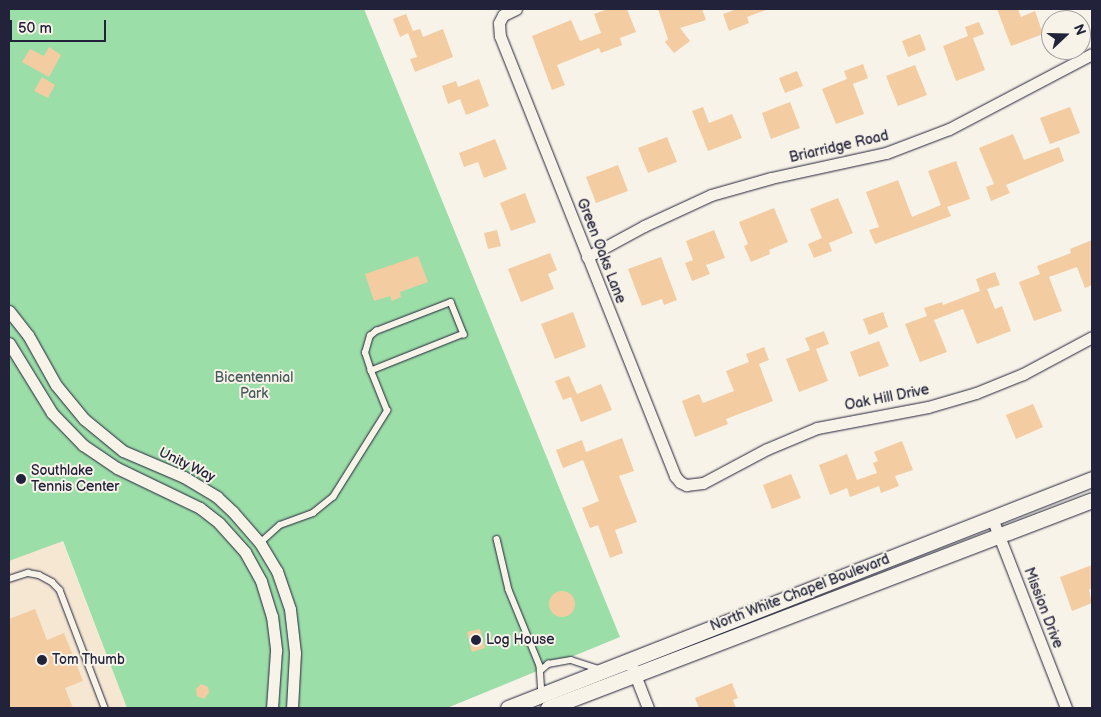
<!DOCTYPE html>
<style>
body{margin:0}
#map{position:relative;width:1101px;height:717px;overflow:hidden;background:#f7f3e8;font-family:"Balsamiq Sans",sans-serif}
div>[style]{position:absolute}
.built>*{inset:0;background:#f6e7d3}
.green>*{inset:0;background:#9cdea8}
.building>*{inset:0;background:#f3cca2}
.round{border-radius:50%}
.roads{filter:drop-shadow(0 0 1px #22223b) drop-shadow(0 0 1px #22223b)}
.service>*{height:5.5px;margin:-2.75px;padding:0 2.75px;transform-origin:2.75px;border-radius:2.75px;background:#f7f3e8}
.minor>*{height:11px;margin:-5.5px;padding:0 5.5px;transform-origin:5.5px;border-radius:5.5px;background:#f7f3e8}
.secondary>*{height:15px;margin:-7.5px;padding:0 7.5px;transform-origin:7.5px;border-radius:7.5px;background:#f7f3e8}
.dots>*{width:14px;height:14px;translate:-50% -50%;box-sizing:border-box;border:2px solid #f7f3e8;border-radius:50%}
span{translate:-50% -50%;white-space:nowrap;text-align:center;line-height:1.15;-webkit-text-stroke:4px #f7f3e8;paint-order:stroke}
.street-label{font-size:14px;color:#22223b}
.park-label{font-size:14px;color:#475a5c}
.poi-label{font-size:14px;color:#22223b}
.left{translate:0 -50%;text-align:left}
.frame{position:absolute;inset:0;border:10px solid #22223b;pointer-events:none}
.north{position:absolute;left:1041px;top:10px;width:50px;height:50px;box-sizing:border-box;background:#f7f3e8;border:1px solid #a29fa3;border-radius:50%;rotate:69deg;font-size:14px;font-weight:700;line-height:20px;text-align:center;color:#22223b}
.north::after{content:'';display:block;margin:auto;width:18px;height:22px;background:#22223b;clip-path:polygon(50% 0,100% 100%,50% 72%,0 100%)}
.scale{position:absolute;left:10px;top:20px;width:96px;height:22px;box-sizing:border-box;border:2px solid #22223b;border-top:0;padding-left:6px;font-size:15px;line-height:18px;white-space:nowrap;color:#22223b;-webkit-text-stroke:4px #f7f3e8;paint-order:stroke}
</style>
<div id="map">
<div class="built">
<i style="clip-path:polygon(62px 540px,127px 708px,9px 708px,9px 561px)"></i>
</div>
<div class="green">
<i style="clip-path:polygon(9px 9px,364px 9px,620px 637px,447px 708px,127px 708px,63px 541px,9px 561px)"></i>
</div>
<div class="building">
<i style="clip-path:polygon(608px 9px,627px 9px,636px 32px,620px 38px,622px 45px,601px 53px,599px 48px,557px 65px,565px 85px,552px 90px,532px 36px,571px 20px,580px 41px,601px 33px,594px 14px)"></i>
<i style="clip-path:polygon(658px 9px,702px 9px,706px 20px,680px 28px,690px 41px,674px 53px,665px 42px,668px 39px)"></i>
<i style="clip-path:polygon(737px 9px,766px 9px,766px 10px,747px 17px,749px 23px,729px 31px,723px 14px)"></i>
<i style="clip-path:polygon(997px 9px,1018px 9px,1021px 17px,1035px 11px,1043px 34px,1011px 46px)"></i>
<i style="clip-path:polygon(406px 14px,413px 31px,420px 29px,423px 37px,443px 29px,453px 57px,415px 72px,410px 59px,417px 57px,408px 33px,400px 37px,393px 19px)"></i>
<i style="clip-path:polygon(979px 22px,984px 34px,973px 38px,985px 70px,956px 81px,943px 46px,968px 36px,965px 27px)"></i>
<i style="clip-path:polygon(920px 34px,926px 50px,908px 57px,902px 41px)"></i>
<i style="clip-path:polygon(49px 47px,61px 55px,49px 77px,22px 62px,30px 49px,44px 56px)"></i>
<i style="clip-path:polygon(863px 64px,868px 78px,853px 84px,864px 114px,836px 124px,822px 89px,847px 79px,844px 71px)"></i>
<i style="clip-path:polygon(915px 65px,927px 95px,898px 106px,886px 76px)"></i>
<i style="clip-path:polygon(797px 71px,803px 86px,785px 93px,779px 78px)"></i>
<i style="clip-path:polygon(42px 77px,55px 85px,48px 98px,34px 91px)"></i>
<i style="clip-path:polygon(479px 79px,489px 106px,466px 115px,460px 99px,448px 104px,442px 86px,456px 81px,458px 87px)"></i>
<i style="clip-path:polygon(790px 102px,800px 128px,771px 139px,762px 113px)"></i>
<i style="clip-path:polygon(703px 107px,709px 123px,732px 114px,742px 138px,708px 151px,692px 111px)"></i>
<i style="clip-path:polygon(1070px 107px,1080px 133px,1050px 144px,1040px 118px)"></i>
<i style="clip-path:polygon(1013px 134px,1024px 160px,1059px 147px,1064px 161px,1006px 185px,1010px 193px,991px 201px,986px 187px,994px 184px,979px 148px)"></i>
<i style="clip-path:polygon(667px 137px,677px 162px,648px 173px,638px 148px)"></i>
<i style="clip-path:polygon(495px 139px,507px 169px,484px 178px,478px 162px,464px 167px,459px 153px)"></i>
<i style="clip-path:polygon(956px 161px,970px 199px,947px 207px,951px 216px,875px 244px,869px 230px,879px 227px,866px 192px,898px 180px,912px 217px,941px 205px,928px 171px)"></i>
<i style="clip-path:polygon(618px 165px,628px 191px,596px 203px,586px 177px)"></i>
<i style="clip-path:polygon(525px 193px,536px 222px,511px 231px,500px 203px)"></i>
<i style="clip-path:polygon(838px 198px,853px 233px,829px 243px,832px 251px,814px 258px,808px 244px,822px 238px,810px 209px)"></i>
<i style="clip-path:polygon(774px 208px,788px 242px,769px 250px,770px 254px,751px 262px,744px 246px,748px 244px,739px 222px)"></i>
<i style="clip-path:polygon(497px 230px,501px 246px,488px 249px,484px 233px)"></i>
<i style="clip-path:polygon(714px 230px,725px 258px,706px 265px,710px 274px,692px 281px,685px 263px,693px 260px,686px 241px)"></i>
<i style="clip-path:polygon(1092px 240px,1092px 285px,1085px 288px,1077px 267px,1049px 277px,1062px 311px,1034px 321px,1019px 282px,1040px 274px,1037px 266px,1071px 253px,1070px 249px)"></i>
<i style="clip-path:polygon(550px 253px,557px 270px,548px 274px,554px 289px,521px 302px,508px 269px)"></i>
<i style="clip-path:polygon(418px 256px,428px 282px,400px 292px,401px 297px,392px 301px,390px 296px,374px 301px,365px 274px)"></i>
<i style="clip-path:polygon(661px 257px,677px 300px,664px 305px,662px 299px,642px 306px,628px 269px)"></i>
<i style="clip-path:polygon(995px 272px,1000px 285px,987px 289px,995px 309px,1002px 306px,1011px 331px,977px 344px,963px 309px,934px 320px,947px 352px,920px 362px,905px 324px,927px 316px,924px 308px,942px 302px,943px 305px,980px 291px,976px 279px)"></i>
<i style="clip-path:polygon(573px 312px,586px 347px,555px 359px,541px 324px)"></i>
<i style="clip-path:polygon(883px 312px,888px 327px,869px 335px,863px 319px)"></i>
<i style="clip-path:polygon(824px 331px,829px 344px,816px 349px,828px 381px,799px 392px,786px 359px,810px 350px,805px 338px)"></i>
<i style="clip-path:polygon(879px 341px,889px 366px,859px 377px,850px 352px)"></i>
<i style="clip-path:polygon(764px 347px,769px 360px,759px 364px,773px 401px,726px 419px,728px 424px,695px 437px,682px 401px,699px 394px,703px 403px,734px 391px,726px 371px,749px 362px,746px 354px)"></i>
<i style="clip-path:polygon(569px 376px,577px 394px,601px 384px,612px 410px,581px 422px,571px 397px,563px 400px,555px 381px)"></i>
<i style="clip-path:polygon(1033px 404px,1043px 427px,1016px 439px,1006px 415px)"></i>
<i style="clip-path:polygon(622px 438px,634px 471px,619px 476px,637px 522px,615px 530px,623px 553px,610px 558px,598px 525px,590px 528px,582px 508px,599px 501px,583px 460px,563px 468px,556px 450px,582px 440px,586px 452px)"></i>
<i style="clip-path:polygon(902px 441px,913px 470px,895px 476px,899px 486px,881px 493px,879px 486px,850px 497px,847px 488px,830px 495px,819px 465px,847px 454px,857px 480px,877px 473px,873px 463px,878px 461px,874px 452px)"></i>
<i style="clip-path:polygon(791px 474px,801px 498px,772px 509px,763px 485px)"></i>
<i style="clip-path:polygon(1092px 565px,1092px 588px,1089px 590px,1092px 603px,1072px 611px,1060px 577px)"></i>
<i class="round" style="left:549px;top:591px;width:26px;height:26px"></i>
<i style="clip-path:polygon(35px 609px,47px 640px,64px 633px,83px 681px,65px 688px,73px 708px,9px 708px,9px 619px)"></i>
<i style="clip-path:polygon(480px 629px,485px 648px,472px 652px,467px 632px)"></i>
<i style="clip-path:polygon(732px 683px,738px 698px,733px 700px,736px 708px,699px 708px,695px 698px)"></i>
<i style="clip-path:polygon(201px 684px,208px 687px,209px 693px,204px 699px,197px 696px,196px 689px)"></i>
</div>
<div class="roads">
<div class="service">
<i style="left:497px;top:539px;width:52px;rotate:76.8deg"></i>
<i style="left:509px;top:590px;width:82px;rotate:67.8deg"></i>
<i style="left:540px;top:666px;width:29px;rotate:86deg"></i>
<i style="left:261px;top:542px;width:25px;rotate:-42deg"></i>
<i style="left:280px;top:525px;width:35px;rotate:-20deg"></i>
<i style="left:313px;top:513px;width:26px;rotate:-39deg"></i>
<i style="left:333px;top:497px;width:102px;rotate:-57.9deg"></i>
<i style="left:387px;top:411px;width:43px;rotate:-111.8deg"></i>
<i style="left:371px;top:371px;width:19px;rotate:-108deg"></i>
<i style="left:365px;top:353px;width:18px;rotate:-74deg"></i>
<i style="left:370px;top:336px;width:8px;rotate:-40deg"></i>
<i style="left:376px;top:331px;width:80px;rotate:-21.1deg"></i>
<i style="left:451px;top:302px;width:35px;rotate:68deg"></i>
<i style="left:464px;top:334px;width:100px;rotate:158.3deg"></i>
<i style="left:9px;top:579px;width:20px;rotate:-18deg"></i>
<i style="left:28px;top:573px;width:11px;rotate:10deg"></i>
<i style="left:39px;top:575px;width:15px;rotate:28deg"></i>
<i style="left:52px;top:582px;width:11px;rotate:45deg"></i>
<i style="left:60px;top:590px;width:126px;rotate:69.1deg"></i>
<i style="left:540px;top:671px;width:11px;rotate:-41deg"></i>
<i style="left:548px;top:664px;width:23px;rotate:-10deg"></i>
<i style="left:571px;top:660px;width:29px;rotate:18deg"></i>
</div>
<div class="minor">
<i style="left:516px;top:9px;width:14px;rotate:155deg"></i>
<i style="left:503px;top:15px;width:9px;rotate:117deg"></i>
<i style="left:499px;top:23px;width:13px;rotate:86deg"></i>
<i style="left:500px;top:36px;width:474px;rotate:68.3deg"></i>
<i style="left:675px;top:476px;width:8px;rotate:50deg"></i>
<i style="left:680px;top:482px;width:7px;rotate:27deg"></i>
<i style="left:686px;top:485px;width:17px;rotate:-7deg"></i>
<i style="left:703px;top:483px;width:72px;rotate:-28deg"></i>
<i style="left:767px;top:449px;width:54px;rotate:-22.8deg"></i>
<i style="left:817px;top:428px;width:113px;rotate:-10.7deg"></i>
<i style="left:928px;top:407px;width:50px;rotate:-16.3deg"></i>
<i style="left:976px;top:393px;width:51px;rotate:-22deg"></i>
<i style="left:1023px;top:374px;width:78px;rotate:-28.2deg"></i>
<i style="left:587px;top:257px;width:65px;rotate:-28.5deg"></i>
<i style="left:644px;top:226px;width:74px;rotate:-24.8deg"></i>
<i style="left:711px;top:195px;width:62px;rotate:-15.8deg"></i>
<i style="left:771px;top:178px;width:118px;rotate:-12.3deg"></i>
<i style="left:886px;top:153px;width:67px;rotate:-20.9deg"></i>
<i style="left:949px;top:129px;width:161px;rotate:-27.7deg"></i>
<i style="left:9px;top:311px;width:31px;rotate:52deg"></i>
<i style="left:28px;top:335px;width:57px;rotate:60.8deg"></i>
<i style="left:56px;top:385px;width:44px;rotate:50.5deg"></i>
<i style="left:84px;top:419px;width:50px;rotate:39.4deg"></i>
<i style="left:123px;top:451px;width:66px;rotate:23.1deg"></i>
<i style="left:184px;top:477px;width:39px;rotate:31deg"></i>
<i style="left:217px;top:497px;width:22px;rotate:43deg"></i>
<i style="left:233px;top:512px;width:41px;rotate:48.9deg"></i>
<i style="left:260px;top:543px;width:33px;rotate:59deg"></i>
<i style="left:277px;top:571px;width:40px;rotate:71.1deg"></i>
<i style="left:290px;top:609px;width:44px;rotate:83.5deg"></i>
<i style="left:295px;top:653px;width:55px;rotate:93.1deg"></i>
<i style="left:9px;top:343px;width:82px;rotate:58.4deg"></i>
<i style="left:52px;top:413px;width:45px;rotate:45.9deg"></i>
<i style="left:83px;top:445px;width:41px;rotate:34.1deg"></i>
<i style="left:117px;top:468px;width:92px;rotate:25.7deg"></i>
<i style="left:200px;top:508px;width:24px;rotate:38deg"></i>
<i style="left:219px;top:523px;width:39px;rotate:48deg"></i>
<i style="left:245px;top:552px;width:33px;rotate:61deg"></i>
<i style="left:261px;top:581px;width:37px;rotate:73deg"></i>
<i style="left:272px;top:616px;width:35px;rotate:83deg"></i>
<i style="left:276px;top:651px;width:57px;rotate:94deg"></i>
<i style="left:992px;top:518px;width:204px;rotate:68.7deg"></i>
<i style="left:632px;top:667px;width:44px;rotate:68.7deg"></i>
</div>
<div class="secondary">
<i style="left:508px;top:708px;width:627px;rotate:-21.41deg"></i>
<i style="left:548px;top:708px;width:582px;rotate:-20.92deg"></i>
</div>
</div>
<div class="dots">
<i style="left:21px;top:479px;background:#22223b"></i>
<i style="left:476px;top:640px;background:#22223b"></i>
<i style="left:42px;top:660px;background:#22223b"></i>
</div>
<div class="street-label">
<span style="left:839px;top:147px;rotate:-13deg">Briarridge Road</span>
<span style="left:601px;top:251px;rotate:69deg">Green Oaks Lane</span>
<span style="left:887px;top:398px;rotate:-11deg">Oak Hill Drive</span>
<span style="left:187px;top:465px;rotate:26deg">Unity Way</span>
<span style="left:800px;top:593px;rotate:-21deg">North White Chapel Boulevard</span>
<span style="left:1043px;top:608px;rotate:69deg">Mission Drive</span>
</div>
<div class="park-label">
<span style="left:254px;top:386px">Bicentennial<br>Park</span>
</div>
<div class="poi-label">
<span class="left" style="left:31px;top:479px">Southlake<br>Tennis Center</span>
<span class="left" style="left:486px;top:640px">Log House</span>
<span class="left" style="left:52px;top:660px">Tom Thumb</span>
</div>
<div class="frame"></div>
<div class="north">N</div>
<div class="scale">50 m</div>
</div>
